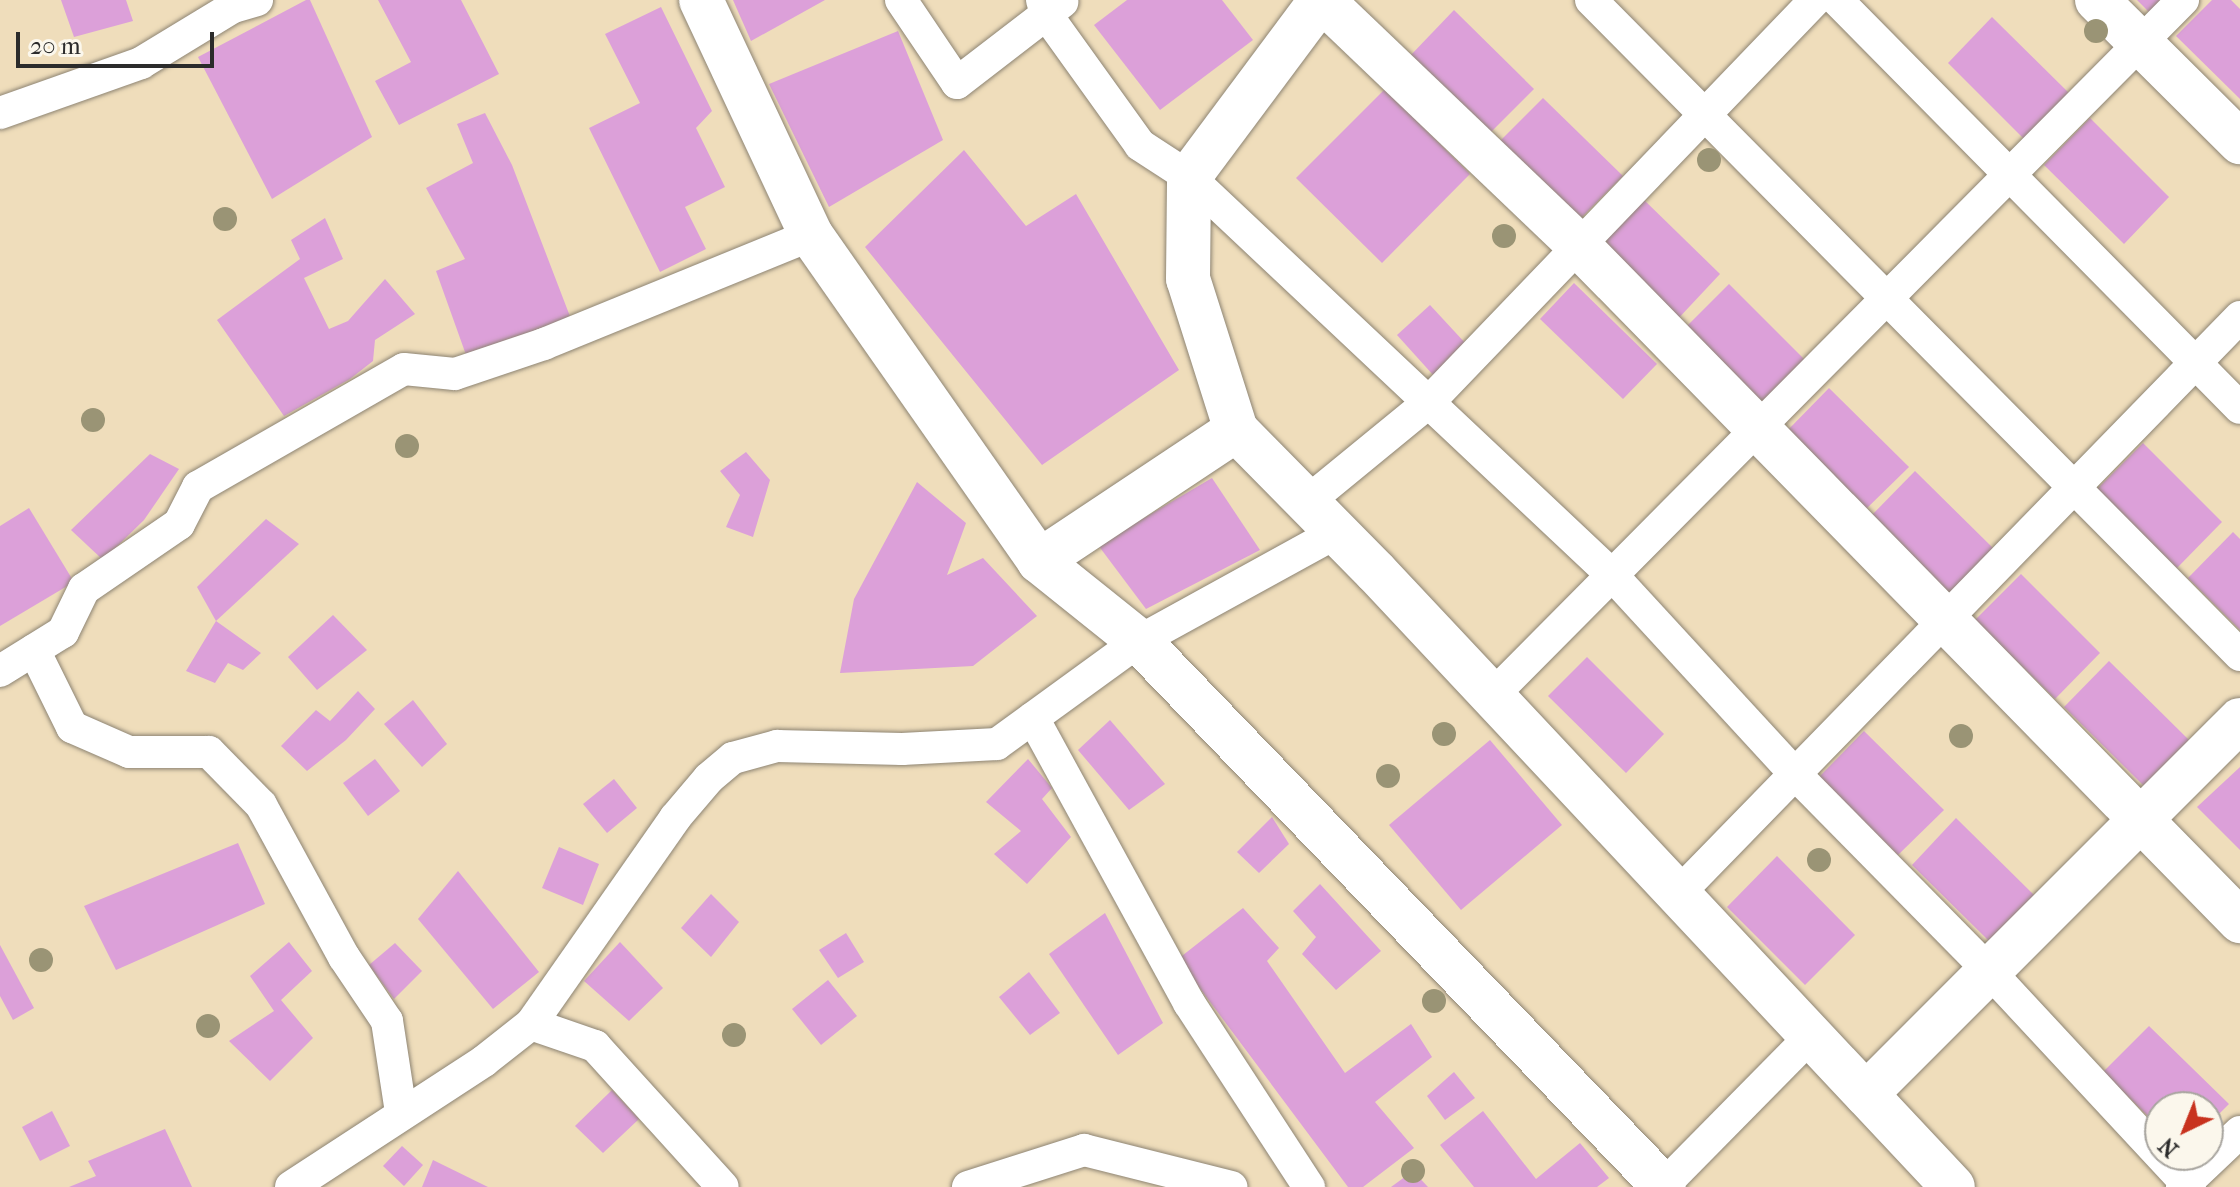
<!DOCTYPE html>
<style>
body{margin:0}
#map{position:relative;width:2240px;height:1187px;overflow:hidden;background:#efddbb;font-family:"IM FELL French Canon",serif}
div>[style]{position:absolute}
.building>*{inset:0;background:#dca0d9}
.roads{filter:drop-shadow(0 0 2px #8d8473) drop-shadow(0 0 2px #8d8473)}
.lane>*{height:32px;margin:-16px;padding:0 16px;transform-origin:16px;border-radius:16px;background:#fff}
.street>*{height:44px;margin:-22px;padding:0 22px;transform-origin:22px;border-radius:22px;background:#fff}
.trees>*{width:24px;height:24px;margin:-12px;border-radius:50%;background:#9a9475}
span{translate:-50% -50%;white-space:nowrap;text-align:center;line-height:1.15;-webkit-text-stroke:6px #fbf7ec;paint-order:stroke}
.north{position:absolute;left:2144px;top:1091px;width:80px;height:80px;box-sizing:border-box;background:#fbf7ec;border:2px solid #a8a59f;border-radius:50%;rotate:223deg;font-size:22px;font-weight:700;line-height:32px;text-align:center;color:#2b2b2b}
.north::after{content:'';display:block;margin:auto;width:28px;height:36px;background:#c8321e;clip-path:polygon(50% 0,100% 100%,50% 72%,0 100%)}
.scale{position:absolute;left:16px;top:32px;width:198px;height:36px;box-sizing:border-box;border:4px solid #2b2b2b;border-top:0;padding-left:10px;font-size:24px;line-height:28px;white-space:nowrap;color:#2b2b2b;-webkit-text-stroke:6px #fbf7ec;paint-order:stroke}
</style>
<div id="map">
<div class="building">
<i style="clip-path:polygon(61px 0,126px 0,133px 21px,74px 37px)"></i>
<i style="clip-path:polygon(306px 0,310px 0,372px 137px,272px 199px,198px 57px)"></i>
<i style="clip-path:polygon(378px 0,461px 0,499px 74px,399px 125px,375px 81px,411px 62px)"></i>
<i style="clip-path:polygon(733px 0,825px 0,751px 41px)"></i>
<i style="clip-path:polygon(1127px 0,1222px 0,1253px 40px,1160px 110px,1094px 25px)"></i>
<i style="clip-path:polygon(2137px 0,2162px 0,2150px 13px)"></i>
<i style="clip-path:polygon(2212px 0,2231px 0,2240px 9px,2240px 99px,2176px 36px)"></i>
<i style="clip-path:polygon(661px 7px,712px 111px,696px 128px,725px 187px,685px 207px,706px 249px,660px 272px,589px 128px,640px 103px,605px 34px)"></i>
<i style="clip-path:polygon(1454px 10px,1534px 89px,1488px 135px,1409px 57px)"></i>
<i style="clip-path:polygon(1992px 17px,2072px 96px,2027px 142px,1948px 63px)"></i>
<i style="clip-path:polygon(898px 31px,943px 140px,829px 207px,769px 84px)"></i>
<i style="clip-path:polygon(1385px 89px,1470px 174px,1382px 263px,1296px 178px)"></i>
<i style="clip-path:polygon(1543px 98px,1623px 176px,1577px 222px,1498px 143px)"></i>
<i style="clip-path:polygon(485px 113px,512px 165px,571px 319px,470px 366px,436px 271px,465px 259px,426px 188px,473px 163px,457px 124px)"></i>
<i style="clip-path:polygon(2090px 118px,2169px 197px,2124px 244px,2044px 165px)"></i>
<i style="clip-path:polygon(964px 150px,1026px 226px,1076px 194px,1179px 370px,1042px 465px,865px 247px)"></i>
<i style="clip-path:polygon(1640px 196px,1720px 274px,1675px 322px,1595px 243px)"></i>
<i style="clip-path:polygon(325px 218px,343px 259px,304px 278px,329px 329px,348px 321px,385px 279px,415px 314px,375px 340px,373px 361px,350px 379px,284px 416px,217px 320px,300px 259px,291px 240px)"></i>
<i style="clip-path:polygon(1574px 283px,1657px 364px,1623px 399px,1540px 319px)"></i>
<i style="clip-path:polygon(1729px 284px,1808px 363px,1763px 408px,1683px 330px)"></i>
<i style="clip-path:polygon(1430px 305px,1467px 345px,1434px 376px,1397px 335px)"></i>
<i style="clip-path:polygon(1829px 388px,1909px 467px,1863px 512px,1784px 434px)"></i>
<i style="clip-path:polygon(2143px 443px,2222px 522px,2177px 568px,2097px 489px)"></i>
<i style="clip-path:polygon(746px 452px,770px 480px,753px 537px,726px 527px,740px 495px,720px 471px)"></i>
<i style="clip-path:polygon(150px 454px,179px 469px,144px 520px,103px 560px,71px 530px)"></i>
<i style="clip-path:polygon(1915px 471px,1995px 550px,1948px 596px,1869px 518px)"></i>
<i style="clip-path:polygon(1212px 478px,1260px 550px,1146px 609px,1098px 545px)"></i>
<i style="clip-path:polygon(917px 482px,966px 523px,947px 575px,983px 558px,1037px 616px,973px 666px,840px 673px,854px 599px)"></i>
<i style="clip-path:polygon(29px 508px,74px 582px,0 626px,0 526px)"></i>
<i style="clip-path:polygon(266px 519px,299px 544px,216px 621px,197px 587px)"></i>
<i style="clip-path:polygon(2233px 532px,2240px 539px,2240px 630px,2188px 578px)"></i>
<i style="clip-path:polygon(2021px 574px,2100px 653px,2055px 699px,1975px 620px)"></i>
<i style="clip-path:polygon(333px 615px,367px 650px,317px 690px,288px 657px)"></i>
<i style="clip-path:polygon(216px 621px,261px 653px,243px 670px,228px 663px,215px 683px,186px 671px)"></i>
<i style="clip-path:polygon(1587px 657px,1664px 734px,1626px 773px,1548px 696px)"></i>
<i style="clip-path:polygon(2109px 661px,2189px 740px,2144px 786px,2064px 707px)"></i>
<i style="clip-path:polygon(358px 691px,375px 709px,346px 740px,307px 771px,281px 746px,316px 710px,330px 721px)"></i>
<i style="clip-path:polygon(413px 700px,447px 744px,422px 767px,384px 724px)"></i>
<i style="clip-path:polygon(1110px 720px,1165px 784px,1129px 810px,1078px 750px)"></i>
<i style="clip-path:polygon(1864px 731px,1944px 810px,1898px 855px,1819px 777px)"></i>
<i style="clip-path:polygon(1490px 740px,1562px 825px,1461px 910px,1389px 825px)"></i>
<i style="clip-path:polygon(375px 759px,400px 791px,368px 816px,343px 783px)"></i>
<i style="clip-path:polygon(1028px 759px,1052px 788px,1042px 799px,1071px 837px,1027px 884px,994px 854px,1021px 831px,986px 802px)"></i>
<i style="clip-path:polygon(2240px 767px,2240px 850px,2197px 807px)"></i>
<i style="clip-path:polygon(614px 779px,637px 808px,607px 833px,583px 804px)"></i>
<i style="clip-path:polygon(1272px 817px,1289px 844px,1259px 873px,1237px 852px)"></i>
<i style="clip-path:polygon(1956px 818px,2036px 897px,1991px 943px,1912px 865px)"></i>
<i style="clip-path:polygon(238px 843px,265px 904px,116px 970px,84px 906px)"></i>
<i style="clip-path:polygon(559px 847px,599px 864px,583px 905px,542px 888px)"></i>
<i style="clip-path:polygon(1777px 856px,1855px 935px,1805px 985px,1727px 907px)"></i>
<i style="clip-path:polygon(458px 871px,539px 972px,493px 1009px,418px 919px)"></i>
<i style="clip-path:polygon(1320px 884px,1381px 951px,1336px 990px,1302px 954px,1316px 937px,1293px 911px)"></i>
<i style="clip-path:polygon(711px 894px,739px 922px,711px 957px,681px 928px)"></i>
<i style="clip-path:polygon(1243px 908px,1279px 948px,1267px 961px,1345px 1073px,1411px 1024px,1432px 1057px,1375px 1102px,1414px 1148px,1363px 1187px,1348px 1187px,1178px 959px)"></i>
<i style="clip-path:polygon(1105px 913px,1163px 1023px,1118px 1055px,1049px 954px)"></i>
<i style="clip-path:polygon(846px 933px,864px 962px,838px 978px,819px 950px)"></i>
<i style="clip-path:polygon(289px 942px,312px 971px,281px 1000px,313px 1038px,270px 1081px,229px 1041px,274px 1011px,250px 976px)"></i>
<i style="clip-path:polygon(620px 942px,663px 988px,629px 1021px,584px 981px)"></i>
<i style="clip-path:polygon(395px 943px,422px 971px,394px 999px,369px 965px)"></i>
<i style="clip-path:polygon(0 945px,34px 1008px,13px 1020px,0 996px)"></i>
<i style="clip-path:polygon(1029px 972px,1060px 1013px,1030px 1035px,999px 997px)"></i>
<i style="clip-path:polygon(828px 980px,857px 1016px,821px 1045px,792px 1009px)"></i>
<i style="clip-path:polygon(2149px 1026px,2229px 1104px,2208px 1125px,2208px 1107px,2160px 1107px,2160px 1128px,2103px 1072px)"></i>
<i style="clip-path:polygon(1454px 1072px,1475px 1098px,1445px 1120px,1427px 1096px)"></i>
<i style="clip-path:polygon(612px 1090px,639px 1119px,603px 1153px,575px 1126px)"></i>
<i style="clip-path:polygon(52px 1111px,70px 1146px,40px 1161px,22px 1127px)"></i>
<i style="clip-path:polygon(1483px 1111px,1536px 1179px,1580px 1143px,1609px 1178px,1597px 1187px,1474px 1187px,1440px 1145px)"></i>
<i style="clip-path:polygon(165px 1129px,192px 1187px,69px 1187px,96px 1176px,88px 1161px)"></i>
<i style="clip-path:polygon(402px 1146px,423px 1165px,404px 1186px,383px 1166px)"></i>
<i style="clip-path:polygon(433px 1160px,488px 1187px,422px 1187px)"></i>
<i style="clip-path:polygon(1413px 1171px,1428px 1187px,1391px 1187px)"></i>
</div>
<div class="roads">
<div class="lane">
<i style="left:901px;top:0;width:100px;rotate:56deg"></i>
<i style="left:957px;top:83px;width:133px;rotate:-37.6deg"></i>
<i style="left:1042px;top:0;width:15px;rotate:74deg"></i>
<i style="left:1046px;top:14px;width:161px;rotate:54.3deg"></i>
<i style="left:1140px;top:145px;width:59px;rotate:33.1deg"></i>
<i style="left:1189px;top:177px;width:581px;rotate:43.26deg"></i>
<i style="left:1612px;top:575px;width:270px;rotate:47.4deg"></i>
<i style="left:1795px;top:774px;width:276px;rotate:45.4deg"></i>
<i style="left:1989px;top:971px;width:295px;rotate:47.1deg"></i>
<i style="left:1591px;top:0;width:922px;rotate:45.26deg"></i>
<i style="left:1837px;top:0;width:573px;rotate:45.35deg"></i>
<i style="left:0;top:113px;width:150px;rotate:-19.5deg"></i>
<i style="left:141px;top:63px;width:108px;rotate:-31.3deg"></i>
<i style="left:233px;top:7px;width:25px;rotate:-16deg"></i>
<i style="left:1307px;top:502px;width:156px;rotate:-39.3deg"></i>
<i style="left:1428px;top:403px;width:559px;rotate:-46.16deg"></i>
<i style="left:34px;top:650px;width:86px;rotate:63.7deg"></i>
<i style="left:72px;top:727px;width:62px;rotate:23.7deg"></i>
<i style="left:129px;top:752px;width:80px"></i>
<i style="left:209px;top:752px;width:74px;rotate:45.5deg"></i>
<i style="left:261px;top:805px;width:173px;rotate:61.4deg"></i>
<i style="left:344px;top:957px;width:77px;rotate:56.1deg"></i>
<i style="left:387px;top:1021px;width:93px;rotate:81.3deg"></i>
<i style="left:0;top:671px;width:74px;rotate:-31.8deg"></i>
<i style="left:63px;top:632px;width:48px;rotate:-64deg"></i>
<i style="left:84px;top:589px;width:115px;rotate:-34.4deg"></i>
<i style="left:179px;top:524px;width:42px;rotate:-62.8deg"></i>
<i style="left:198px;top:487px;width:237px;rotate:-29.8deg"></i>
<i style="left:404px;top:369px;width:51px;rotate:5.6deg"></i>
<i style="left:455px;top:374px;width:94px;rotate:-18.6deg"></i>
<i style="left:544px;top:344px;width:288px;rotate:-22.2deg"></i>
<i style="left:1492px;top:696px;width:981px;rotate:-45.21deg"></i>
<i style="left:1033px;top:718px;width:325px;rotate:61.3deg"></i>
<i style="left:1189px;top:1003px;width:220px;rotate:56.9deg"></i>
<i style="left:1677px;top:895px;width:807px;rotate:-45.75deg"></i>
<i style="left:531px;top:1024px;width:68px;rotate:19deg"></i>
<i style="left:595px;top:1046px;width:190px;rotate:47.8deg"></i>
<i style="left:291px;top:1187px;width:230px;rotate:-33.1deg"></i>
<i style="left:484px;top:1061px;width:60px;rotate:-38.2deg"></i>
<i style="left:531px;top:1024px;width:251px;rotate:-55deg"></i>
<i style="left:675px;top:818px;width:52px;rotate:-49.6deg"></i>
<i style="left:709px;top:778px;width:31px;rotate:-40deg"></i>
<i style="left:733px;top:758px;width:46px;rotate:-15.3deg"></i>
<i style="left:777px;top:746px;width:125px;rotate:1.4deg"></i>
<i style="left:902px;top:749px;width:95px;rotate:-3deg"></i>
<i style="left:997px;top:744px;width:175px;rotate:-36deg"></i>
<i style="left:1139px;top:641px;width:226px;rotate:-28.8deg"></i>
<i style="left:968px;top:1187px;width:122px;rotate:-17.7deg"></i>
<i style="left:1084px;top:1150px;width:152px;rotate:14.1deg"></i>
<i style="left:1662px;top:1187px;width:211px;rotate:-45.4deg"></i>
<i style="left:2182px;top:1187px;width:80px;rotate:-43.5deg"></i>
</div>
<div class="street">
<i style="left:701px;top:0;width:259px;rotate:64.9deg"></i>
<i style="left:811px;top:235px;width:398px;rotate:55deg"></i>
<i style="left:1039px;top:561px;width:128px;rotate:38.7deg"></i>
<i style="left:1139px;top:641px;width:757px;rotate:46.12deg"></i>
<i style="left:1322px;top:0;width:356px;rotate:43.7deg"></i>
<i style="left:1579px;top:246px;width:945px;rotate:45.6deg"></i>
<i style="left:2097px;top:0;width:202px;rotate:44.8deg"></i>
<i style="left:1236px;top:430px;width:199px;rotate:45.4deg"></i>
<i style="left:1376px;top:572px;width:843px;rotate:46.83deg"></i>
<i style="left:1039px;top:561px;width:237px;rotate:-33.6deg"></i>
<i style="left:1236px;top:430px;width:158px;rotate:-107.6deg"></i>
<i style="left:1188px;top:279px;width:102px;rotate:-89.4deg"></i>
<i style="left:1189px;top:177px;width:221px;rotate:-53.3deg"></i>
<i style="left:1866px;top:1094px;width:529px;rotate:-45deg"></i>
</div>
</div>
<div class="trees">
<i style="left:2096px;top:31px"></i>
<i style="left:1709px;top:160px"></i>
<i style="left:225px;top:219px"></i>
<i style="left:1504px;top:236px"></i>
<i style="left:93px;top:420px"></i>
<i style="left:407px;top:446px"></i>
<i style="left:1444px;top:734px"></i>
<i style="left:1961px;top:736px"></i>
<i style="left:1388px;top:776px"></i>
<i style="left:1819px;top:860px"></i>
<i style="left:41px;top:960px"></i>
<i style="left:1434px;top:1001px"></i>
<i style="left:208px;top:1026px"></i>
<i style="left:734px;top:1035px"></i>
<i style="left:1413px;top:1171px"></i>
</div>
<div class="north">N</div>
<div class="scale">20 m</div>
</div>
